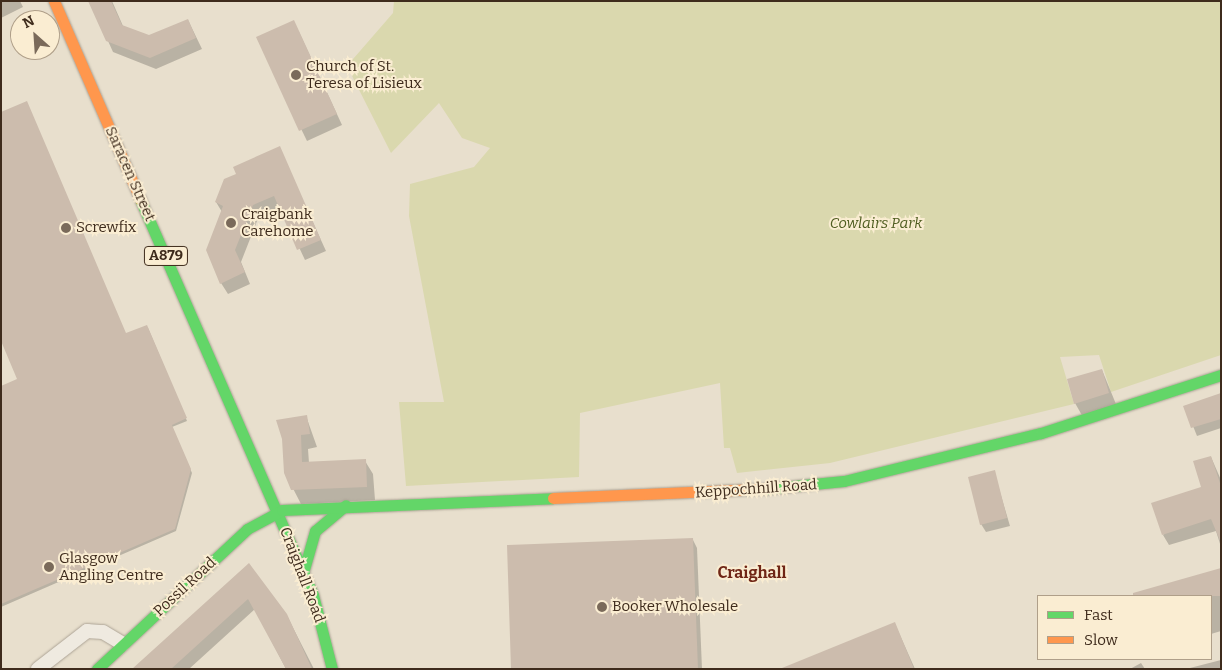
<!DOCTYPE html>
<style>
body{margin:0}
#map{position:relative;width:1222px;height:670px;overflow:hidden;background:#e8dfcd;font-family:Bitter,serif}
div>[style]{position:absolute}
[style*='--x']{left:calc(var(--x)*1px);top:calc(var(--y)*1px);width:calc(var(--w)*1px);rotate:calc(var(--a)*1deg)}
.green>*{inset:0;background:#dad8ae}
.shadow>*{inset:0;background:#0003}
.building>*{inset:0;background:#ccbcad}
.roads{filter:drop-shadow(0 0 1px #ada496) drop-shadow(0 0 1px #ada496)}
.street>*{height:14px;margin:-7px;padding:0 7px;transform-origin:7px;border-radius:7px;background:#efeae0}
.fast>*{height:11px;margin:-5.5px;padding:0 5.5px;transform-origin:5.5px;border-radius:5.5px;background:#63d668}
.slow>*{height:11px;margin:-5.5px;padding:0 5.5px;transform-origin:5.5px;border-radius:5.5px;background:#ff974d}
.dots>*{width:14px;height:14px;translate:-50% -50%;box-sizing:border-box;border:2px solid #faedd2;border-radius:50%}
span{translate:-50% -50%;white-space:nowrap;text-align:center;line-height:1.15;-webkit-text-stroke:4px #faedd2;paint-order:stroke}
.shield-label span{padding:1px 4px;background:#faedd2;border:1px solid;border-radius:4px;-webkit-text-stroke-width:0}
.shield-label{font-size:14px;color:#3e2b1c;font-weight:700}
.poi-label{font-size:15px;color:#3e2b1c}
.left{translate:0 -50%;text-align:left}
.street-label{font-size:15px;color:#3e2b1c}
.park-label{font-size:15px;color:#4f5d20;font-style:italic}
.neighbourhood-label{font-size:16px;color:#702616;font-weight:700}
.frame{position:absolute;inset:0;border:2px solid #3e2b1c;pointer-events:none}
.legend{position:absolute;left:1037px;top:595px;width:175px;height:65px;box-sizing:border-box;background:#faedd2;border:1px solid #af9f89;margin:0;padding:6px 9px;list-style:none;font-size:15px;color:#3e2b1c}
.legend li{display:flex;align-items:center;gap:10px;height:25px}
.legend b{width:25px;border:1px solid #af9f89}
.north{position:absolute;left:10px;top:10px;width:50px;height:50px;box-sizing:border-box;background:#faedd2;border:1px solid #af9f89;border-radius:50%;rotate:334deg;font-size:14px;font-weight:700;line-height:20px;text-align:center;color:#3e2b1c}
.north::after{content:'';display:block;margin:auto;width:18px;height:22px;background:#7a6a5a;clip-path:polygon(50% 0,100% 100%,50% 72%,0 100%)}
</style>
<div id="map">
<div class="green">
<i style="clip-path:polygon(394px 1px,1221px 1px,1221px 355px,1111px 392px,1099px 355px,1060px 357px,1074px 404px,830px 463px,737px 473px,730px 448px,724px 448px,720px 383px,580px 413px,579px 477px,406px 486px,399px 402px,444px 402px,409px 216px,410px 184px,474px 167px,490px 148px,462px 138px,439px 103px,391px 153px,347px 66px,393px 13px)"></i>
</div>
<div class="shadow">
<i style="clip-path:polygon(1px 1px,20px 1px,23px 7px,1px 18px)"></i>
<i style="clip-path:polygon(90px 1px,112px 1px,123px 26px,149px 37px,188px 20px,202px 49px,156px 69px,113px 52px)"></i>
<i style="clip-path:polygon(299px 32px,342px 125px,307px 141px,257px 38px)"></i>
<i style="clip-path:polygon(279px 148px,326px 251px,305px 260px,280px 207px,259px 216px,241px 262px,250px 284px,228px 294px,221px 283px,222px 212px,216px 202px,237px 175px)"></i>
<i style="clip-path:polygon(148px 328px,187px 421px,172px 427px,192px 473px,176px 531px,1px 607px,1px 387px)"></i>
<i style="clip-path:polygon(1102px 370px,1118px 409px,1084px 419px,1075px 403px)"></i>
<i style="clip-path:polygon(1221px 395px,1221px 428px,1197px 436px,1185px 406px)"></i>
<i style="clip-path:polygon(306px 416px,317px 447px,308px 449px,309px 463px,365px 461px,373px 474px,375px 500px,301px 504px,285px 473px)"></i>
<i style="clip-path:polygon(1211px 457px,1221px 480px,1221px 547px,1216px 531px,1169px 545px,1163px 535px,1203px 487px)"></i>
<i style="clip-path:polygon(994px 472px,1010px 526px,986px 532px,981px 524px)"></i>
<i style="clip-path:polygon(693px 540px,697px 548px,702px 669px,512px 669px)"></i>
<i style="clip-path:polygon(249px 565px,286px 614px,314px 669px,286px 669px,255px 609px,189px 669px,134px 669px)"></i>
<i style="clip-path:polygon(1151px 589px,1221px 591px,1221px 631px,1211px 634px,1211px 596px,1153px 596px)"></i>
<i style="clip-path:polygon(895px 624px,915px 669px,785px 669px)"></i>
<i style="clip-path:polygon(1221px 660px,1221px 669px,1186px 669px)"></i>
<i style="clip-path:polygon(1141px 663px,1145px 669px,1130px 669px)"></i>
</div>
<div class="building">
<i style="clip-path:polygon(88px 1px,111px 1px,122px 25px,149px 35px,188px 19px,196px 38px,150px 58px,106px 41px)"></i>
<i style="clip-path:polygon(294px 20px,337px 114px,299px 131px,256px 37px)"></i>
<i style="clip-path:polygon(27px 101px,126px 333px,147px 325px,187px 418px,172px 425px,191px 469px,175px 529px,1px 604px,1px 386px,17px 379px,1px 341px,1px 112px)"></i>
<i style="clip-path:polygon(280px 146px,321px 240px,297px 250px,274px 196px,253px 205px,235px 250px,245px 272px,220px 284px,206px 250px,223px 206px,215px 202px,224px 179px,236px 174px,233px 167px)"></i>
<i style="clip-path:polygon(1102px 369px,1109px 393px,1074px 404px,1067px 379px)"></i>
<i style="clip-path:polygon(1221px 393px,1221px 419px,1191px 428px,1183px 406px)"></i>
<i style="clip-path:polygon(307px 415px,310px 434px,301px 435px,302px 462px,366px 459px,367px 487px,291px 490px,284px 473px,282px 439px,276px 420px)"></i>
<i style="clip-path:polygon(1211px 456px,1221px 486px,1221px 543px,1211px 519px,1162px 535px,1151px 503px,1201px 487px,1193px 461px)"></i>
<i style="clip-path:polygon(995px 470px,1007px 518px,980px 525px,968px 477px)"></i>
<i style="clip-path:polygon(693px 538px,698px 669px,511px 669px,507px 545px)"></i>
<i style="clip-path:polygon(249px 563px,287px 614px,312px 669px,286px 669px,248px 599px,171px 669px,132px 669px)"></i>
<i style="clip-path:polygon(1221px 568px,1221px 596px,1133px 596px,1133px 593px)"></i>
<i style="clip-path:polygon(895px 622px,914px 669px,782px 669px,782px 668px)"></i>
</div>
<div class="roads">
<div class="street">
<i style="--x:38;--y:669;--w:62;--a:-37.8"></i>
<i style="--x:87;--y:631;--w:16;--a:4"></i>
<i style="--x:103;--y:632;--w:23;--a:31"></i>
</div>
<div class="fast">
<i style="--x:140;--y:199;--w:432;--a:66.4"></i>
<i style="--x:313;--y:595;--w:76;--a:75.6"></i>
<i style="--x:763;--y:489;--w:81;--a:-5.6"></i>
<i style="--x:844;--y:481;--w:203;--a:-13.7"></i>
<i style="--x:1041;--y:433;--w:189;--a:-17.9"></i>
<i style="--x:303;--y:573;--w:44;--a:-74.1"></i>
<i style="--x:315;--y:531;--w:40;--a:-40"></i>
<i style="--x:97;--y:669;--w:205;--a:-43"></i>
<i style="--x:247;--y:529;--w:40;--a:-28"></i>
<i style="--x:282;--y:510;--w:271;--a:-2.5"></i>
</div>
<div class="slow">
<i style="--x:54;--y:1;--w:216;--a:66.5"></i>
<i style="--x:553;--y:498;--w:210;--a:-2.5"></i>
</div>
</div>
<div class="dots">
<i style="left:296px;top:75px;background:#7a6a5a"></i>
<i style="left:231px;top:223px;background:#7a6a5a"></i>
<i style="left:66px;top:228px;background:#7a6a5a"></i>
<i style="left:49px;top:567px;background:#7a6a5a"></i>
<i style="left:602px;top:607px;background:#7a6a5a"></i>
</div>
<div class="shield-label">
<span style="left:166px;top:256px">A879</span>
</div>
<div class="poi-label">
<span class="left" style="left:306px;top:75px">Church of St.<br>Teresa of Lisieux</span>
<span class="left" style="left:241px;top:223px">Craigbank<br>Carehome</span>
<span class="left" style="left:76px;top:228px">Screwfix</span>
<span class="left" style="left:59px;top:567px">Glasgow<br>Angling Centre</span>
<span class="left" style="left:612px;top:607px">Booker Wholesale</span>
</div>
<div class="street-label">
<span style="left:130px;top:174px;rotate:66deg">Saracen Street</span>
<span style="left:756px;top:489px;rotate:-4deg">Keppochhill Road</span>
<span style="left:302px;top:575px;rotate:69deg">Craighall Road</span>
<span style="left:185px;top:587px;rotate:-43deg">Possil Road</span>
</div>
<div class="park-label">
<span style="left:876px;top:224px">Cowlairs Park</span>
</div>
<div class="neighbourhood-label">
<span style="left:752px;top:573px">Craighall</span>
</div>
<div class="frame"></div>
<ul class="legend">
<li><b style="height:6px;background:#63d668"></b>Fast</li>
<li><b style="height:6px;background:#ff974d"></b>Slow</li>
</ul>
<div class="north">N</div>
</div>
